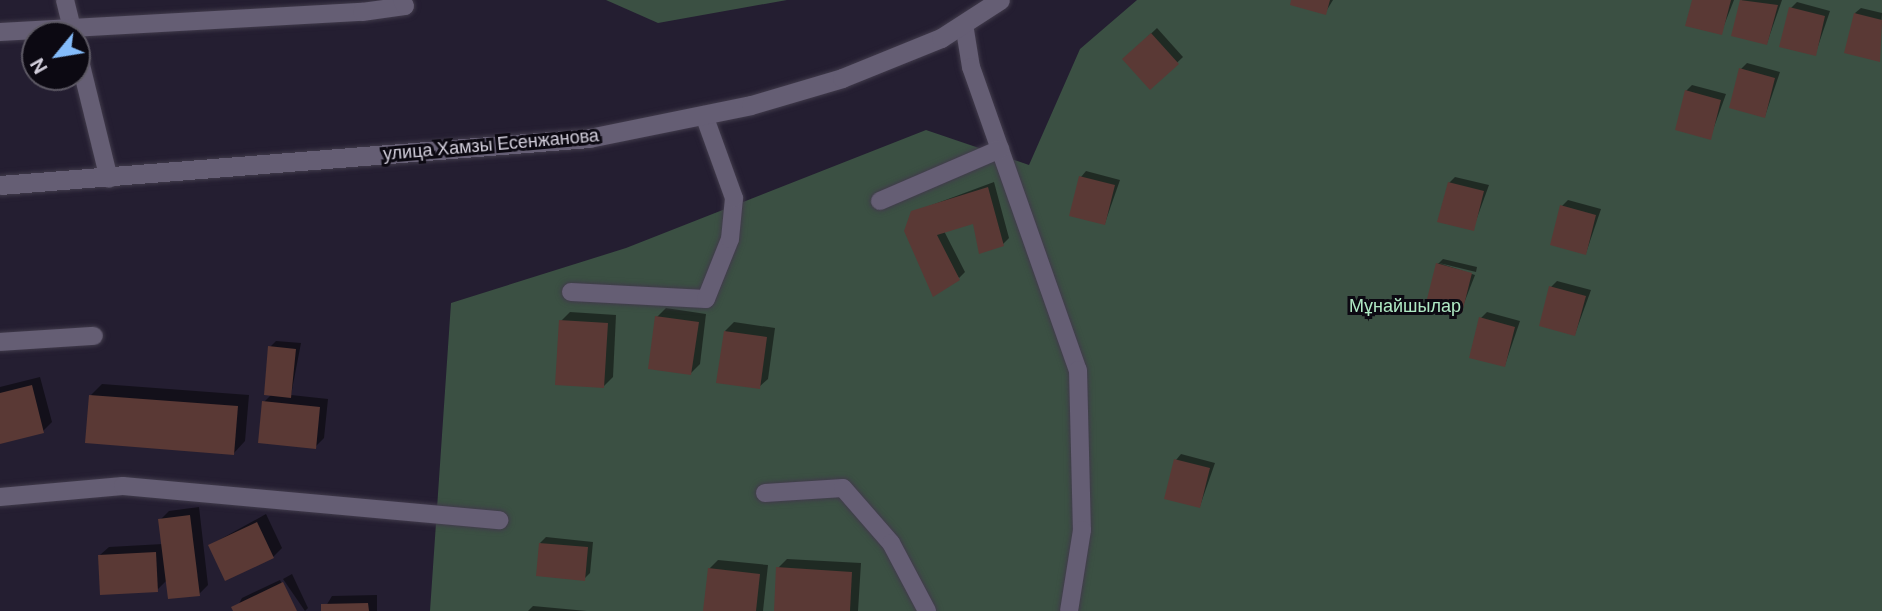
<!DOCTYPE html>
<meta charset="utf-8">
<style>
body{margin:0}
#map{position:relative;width:1882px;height:611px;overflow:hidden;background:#241e31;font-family:"DM Sans",sans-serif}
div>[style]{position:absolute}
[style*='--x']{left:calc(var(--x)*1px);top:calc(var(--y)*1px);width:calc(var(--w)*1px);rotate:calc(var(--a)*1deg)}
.green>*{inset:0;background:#3b5043}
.shadow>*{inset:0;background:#0007}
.building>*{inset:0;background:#5a3935}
.roads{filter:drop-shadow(0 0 2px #413b4b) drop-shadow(0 0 2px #413b4b)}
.minor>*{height:18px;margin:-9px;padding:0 9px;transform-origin:9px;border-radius:9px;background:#655e74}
.tertiary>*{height:19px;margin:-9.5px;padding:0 9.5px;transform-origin:9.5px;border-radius:9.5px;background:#655e74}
span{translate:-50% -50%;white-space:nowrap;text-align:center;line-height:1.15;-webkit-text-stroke:6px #0c0912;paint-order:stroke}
.street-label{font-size:18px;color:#d3cfdc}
.park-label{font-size:18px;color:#afe9c4}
.north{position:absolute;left:21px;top:21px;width:70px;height:70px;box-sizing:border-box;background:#0c0912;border:2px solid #5c5863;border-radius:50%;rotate:240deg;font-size:19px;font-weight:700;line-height:28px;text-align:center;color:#d3cfdc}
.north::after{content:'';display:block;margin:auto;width:24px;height:32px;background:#84bcfb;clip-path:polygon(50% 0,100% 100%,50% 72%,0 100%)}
</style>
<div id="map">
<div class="green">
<i style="clip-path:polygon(606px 0,787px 0,658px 23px)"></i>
<i style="clip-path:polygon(1137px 0,1882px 0,1882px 611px,430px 611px,451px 303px,626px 248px,926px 130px,1029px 165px,1080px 49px)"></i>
</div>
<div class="shadow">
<i style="clip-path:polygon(1293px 0,1333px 0,1325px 13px)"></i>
<i style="clip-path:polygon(1694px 0,1734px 0,1721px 33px)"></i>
<i style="clip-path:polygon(1742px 0,1782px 0,1767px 43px,1733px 35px)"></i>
<i style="clip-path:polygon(1797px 2px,1830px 11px,1815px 55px,1791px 8px)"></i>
<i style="clip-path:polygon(1861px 8px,1882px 13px,1879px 60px,1855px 13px)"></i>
<i style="clip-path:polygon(1157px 28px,1183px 57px,1150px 88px,1124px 59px)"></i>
<i style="clip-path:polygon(1747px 63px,1780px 72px,1765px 116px,1741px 69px)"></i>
<i style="clip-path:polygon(1692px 85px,1726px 94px,1710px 138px,1686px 91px)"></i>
<i style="clip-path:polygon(1086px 171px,1120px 180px,1105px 223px,1081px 177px)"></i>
<i style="clip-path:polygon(1455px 177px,1489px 185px,1473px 229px,1449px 183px)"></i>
<i style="clip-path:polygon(994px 182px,1009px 238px,1003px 244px,975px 222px,944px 231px,965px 272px,959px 278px,913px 212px)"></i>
<i style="clip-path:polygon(1568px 200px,1601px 209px,1586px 253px,1562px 206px)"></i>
<i style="clip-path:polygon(1443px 259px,1477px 267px,1476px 272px,1439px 263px)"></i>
<i style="clip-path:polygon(1439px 263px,1475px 275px,1461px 311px,1437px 264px)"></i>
<i style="clip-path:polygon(1557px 281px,1591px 290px,1575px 334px,1551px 287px)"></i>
<i style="clip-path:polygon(666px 308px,706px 314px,700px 364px,691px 373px,657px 317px)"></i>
<i style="clip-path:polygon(570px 312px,616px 315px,613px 377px,604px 386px,561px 321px)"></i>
<i style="clip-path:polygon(1487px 312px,1520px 321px,1505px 365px,1481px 318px)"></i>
<i style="clip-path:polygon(734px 322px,775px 328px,768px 379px,759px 387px,725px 331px)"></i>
<i style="clip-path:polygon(276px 341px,301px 343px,291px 395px,328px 399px,324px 438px,315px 447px,264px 402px,272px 394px,270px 347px)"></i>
<i style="clip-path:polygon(40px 377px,52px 422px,43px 431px,0 442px,0 387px)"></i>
<i style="clip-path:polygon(102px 384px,249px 395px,245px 441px,234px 453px,91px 395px)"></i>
<i style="clip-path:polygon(1181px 454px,1215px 463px,1200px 506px,1176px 460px)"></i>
<i style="clip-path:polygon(199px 507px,208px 585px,199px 594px,167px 580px,157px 590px,100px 555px,109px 547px,163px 544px,160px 520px,169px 511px)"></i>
<i style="clip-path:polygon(266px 514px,282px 548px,273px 557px,210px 545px)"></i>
<i style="clip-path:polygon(546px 537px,593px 542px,590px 573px,584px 579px,540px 543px)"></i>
<i style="clip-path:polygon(787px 559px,861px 563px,858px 611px,776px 611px,778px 568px)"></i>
<i style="clip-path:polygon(718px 560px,768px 565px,763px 611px,705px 611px,709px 569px)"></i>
<i style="clip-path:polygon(292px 574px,308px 608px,305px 611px,283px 579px)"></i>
<i style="clip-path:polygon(280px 580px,295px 611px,235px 611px,242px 598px)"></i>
<i style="clip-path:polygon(377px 595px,377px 611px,323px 611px,332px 596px)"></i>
<i style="clip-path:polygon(533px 606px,587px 611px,528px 611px)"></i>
</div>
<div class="building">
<i style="clip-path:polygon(1291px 0,1330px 0,1326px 15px,1290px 5px)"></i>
<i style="clip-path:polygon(1692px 0,1731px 0,1722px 35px,1685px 26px)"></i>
<i style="clip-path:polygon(1740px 0,1778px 5px,1767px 45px,1731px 36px)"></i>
<i style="clip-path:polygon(1789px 7px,1825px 16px,1816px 56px,1779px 47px)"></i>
<i style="clip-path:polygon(1854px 13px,1882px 20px,1880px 62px,1844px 53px)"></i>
<i style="clip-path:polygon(1151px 33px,1179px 64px,1150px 90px,1122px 59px)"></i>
<i style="clip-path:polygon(1739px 68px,1775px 78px,1765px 118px,1729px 108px)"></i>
<i style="clip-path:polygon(1685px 90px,1721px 100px,1711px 140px,1675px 130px)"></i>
<i style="clip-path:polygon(1079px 176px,1115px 185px,1105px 225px,1069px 216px)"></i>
<i style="clip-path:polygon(1448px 182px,1484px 191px,1474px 231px,1437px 222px)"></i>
<i style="clip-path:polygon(988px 187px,1004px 246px,979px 254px,973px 224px,937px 235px,960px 280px,933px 297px,904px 231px,911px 211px)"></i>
<i style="clip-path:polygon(1560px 205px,1596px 215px,1586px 255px,1550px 245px)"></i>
<i style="clip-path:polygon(1436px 263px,1472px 273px,1462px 313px,1426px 303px)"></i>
<i style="clip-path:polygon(1549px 286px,1586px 296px,1575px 336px,1539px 326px)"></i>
<i style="clip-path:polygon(655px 316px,699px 322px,691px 375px,648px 369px)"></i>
<i style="clip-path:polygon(1479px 317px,1515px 327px,1505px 367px,1469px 358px)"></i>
<i style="clip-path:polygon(559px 320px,608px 323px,604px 388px,555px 385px)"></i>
<i style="clip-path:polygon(724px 331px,767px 337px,760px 389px,716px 383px)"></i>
<i style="clip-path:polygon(268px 346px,296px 349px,291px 398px,264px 395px)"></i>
<i style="clip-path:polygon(32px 385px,44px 433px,0 444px,0 393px)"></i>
<i style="clip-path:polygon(89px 395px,238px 406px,234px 455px,85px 443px)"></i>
<i style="clip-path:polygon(262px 401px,320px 407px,316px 449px,258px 443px)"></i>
<i style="clip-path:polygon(1174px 459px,1210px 468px,1200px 508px,1164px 499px)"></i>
<i style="clip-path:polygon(190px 515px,200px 596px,168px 599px,158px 519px)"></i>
<i style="clip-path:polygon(257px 522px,274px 558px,225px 581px,208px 545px)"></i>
<i style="clip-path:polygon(539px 543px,588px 547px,585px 581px,536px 576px)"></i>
<i style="clip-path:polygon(156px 552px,158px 592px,100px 595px,98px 555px)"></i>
<i style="clip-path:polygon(776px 567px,852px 572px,850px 611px,774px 611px)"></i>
<i style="clip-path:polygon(708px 568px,760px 574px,756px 611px,703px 611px)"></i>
<i style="clip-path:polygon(283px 582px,297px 611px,233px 611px,231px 607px)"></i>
<i style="clip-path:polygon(368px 603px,369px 611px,321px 611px,321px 604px)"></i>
</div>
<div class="roads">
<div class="minor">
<i style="--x:65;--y:0;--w:184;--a:76.2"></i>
<i style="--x:964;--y:24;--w:44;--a:80.8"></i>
<i style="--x:971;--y:67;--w:321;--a:70.6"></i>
<i style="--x:1078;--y:370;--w:160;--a:88.6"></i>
<i style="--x:1082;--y:530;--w:82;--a:99.1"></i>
<i style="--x:0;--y:32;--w:363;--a:-3.2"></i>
<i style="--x:362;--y:12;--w:43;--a:-7.9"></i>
<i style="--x:405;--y:6;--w:7;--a:-117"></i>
<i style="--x:880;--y:201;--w:131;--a:-23.4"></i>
<i style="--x:571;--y:292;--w:135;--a:3"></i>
<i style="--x:706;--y:299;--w:65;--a:-68.2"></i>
<i style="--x:730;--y:239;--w:41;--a:-84.4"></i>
<i style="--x:734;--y:198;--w:88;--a:-109.9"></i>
<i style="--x:0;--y:342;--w:94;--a:-3.7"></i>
<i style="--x:765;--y:493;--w:78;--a:-3.7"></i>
<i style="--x:843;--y:488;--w:73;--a:48.9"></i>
<i style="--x:891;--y:543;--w:77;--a:62.1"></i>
<i style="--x:0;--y:497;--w:123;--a:-5.1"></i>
<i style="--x:123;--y:486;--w:378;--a:5.2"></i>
</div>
<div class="tertiary">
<i style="--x:0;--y:185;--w:591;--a:-4.56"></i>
<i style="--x:589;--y:138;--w:165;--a:-11.5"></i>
<i style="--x:751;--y:105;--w:95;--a:-16.5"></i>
<i style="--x:842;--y:78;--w:107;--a:-22"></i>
<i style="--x:941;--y:38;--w:70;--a:-32.8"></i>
</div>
</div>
<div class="street-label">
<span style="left:491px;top:145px;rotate:-5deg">улица Хамзы Есенжанова</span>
</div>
<div class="park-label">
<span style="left:1405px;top:306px">Мұнайшылар</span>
</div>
<div class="north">N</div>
</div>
